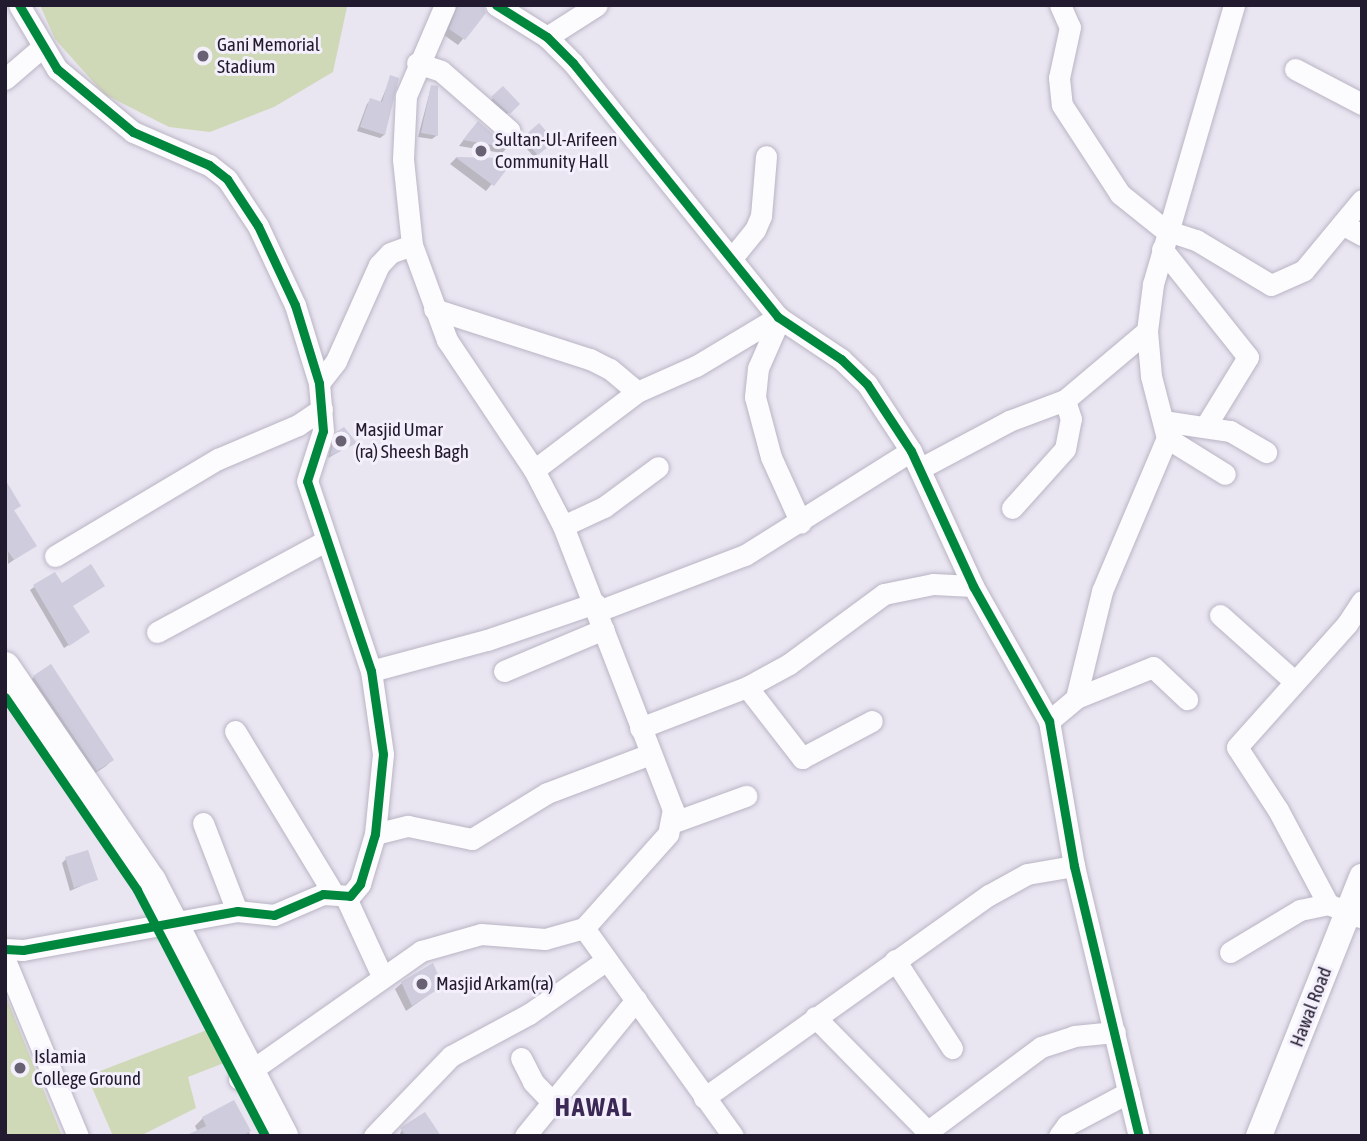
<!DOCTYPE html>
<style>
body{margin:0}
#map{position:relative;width:1367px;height:1141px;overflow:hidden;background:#e9e5f1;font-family:"Asap Condensed",sans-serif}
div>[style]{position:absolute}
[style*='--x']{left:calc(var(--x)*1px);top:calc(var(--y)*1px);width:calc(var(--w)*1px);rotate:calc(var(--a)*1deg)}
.green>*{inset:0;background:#d0d9b7}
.shadow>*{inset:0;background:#0003}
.building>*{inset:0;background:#ceccdd}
.roads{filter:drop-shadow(0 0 2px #bab4c4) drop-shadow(0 0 2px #bab4c4)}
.minor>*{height:21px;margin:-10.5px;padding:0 10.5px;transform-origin:10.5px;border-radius:10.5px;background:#fcfbfd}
.major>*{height:26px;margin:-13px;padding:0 13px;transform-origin:13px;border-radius:13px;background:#fcfbfd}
.highway>*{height:30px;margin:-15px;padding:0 15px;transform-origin:15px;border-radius:15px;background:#fcfbfd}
.cycleway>*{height:9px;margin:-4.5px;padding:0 4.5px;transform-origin:4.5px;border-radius:4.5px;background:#00873e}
.dots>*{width:19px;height:19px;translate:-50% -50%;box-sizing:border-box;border:4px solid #f3effb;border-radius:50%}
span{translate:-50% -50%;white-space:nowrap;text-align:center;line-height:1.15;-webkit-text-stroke:6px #f3effb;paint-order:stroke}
.poi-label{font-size:19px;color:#221a2f}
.left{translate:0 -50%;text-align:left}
.street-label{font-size:19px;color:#221a2f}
.district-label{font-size:26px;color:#3b2855;font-weight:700;letter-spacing:2px}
.frame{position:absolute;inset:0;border:7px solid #221a2f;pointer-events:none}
</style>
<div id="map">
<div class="green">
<i style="clip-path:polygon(40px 5px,346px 5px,347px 7px,333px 72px,274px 107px,210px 132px,169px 127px,104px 94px,55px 39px)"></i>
<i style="clip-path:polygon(5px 999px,7px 999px,62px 1136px,5px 1136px)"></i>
<i style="clip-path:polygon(207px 1030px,224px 1063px,188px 1077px,196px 1108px,140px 1136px,113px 1136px,87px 1076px)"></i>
</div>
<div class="shadow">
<i style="clip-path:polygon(456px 5px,476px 5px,484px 13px,458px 45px,444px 35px)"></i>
<i style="clip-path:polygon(391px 77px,397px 79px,384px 135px,380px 138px,357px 131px,367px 104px,371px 100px,380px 103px)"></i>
<i style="clip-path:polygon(431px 87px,436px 136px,432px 139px,418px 137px)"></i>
<i style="clip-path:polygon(502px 89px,517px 104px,505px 116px,489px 102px)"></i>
<i style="clip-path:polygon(539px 126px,552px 141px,534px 157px,521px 142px)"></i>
<i style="clip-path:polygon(472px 129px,501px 143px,510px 145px,502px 153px,459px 146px)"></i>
<i style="clip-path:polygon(456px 158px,498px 159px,495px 163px,504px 169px,486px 191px,450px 164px)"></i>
<i style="clip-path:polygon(337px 433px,355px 443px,328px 458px,333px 438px)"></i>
<i style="clip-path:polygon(5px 483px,19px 506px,13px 511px,35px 545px,8px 564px)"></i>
<i style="clip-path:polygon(34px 587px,71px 607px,84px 635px,64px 648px,30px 590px)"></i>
<i style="clip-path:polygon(34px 677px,112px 760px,106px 766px,91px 776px,28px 683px)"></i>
<i style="clip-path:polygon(66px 859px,96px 879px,70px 891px,62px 863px)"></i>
<i style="clip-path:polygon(402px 983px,441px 986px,406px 1011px,395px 989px)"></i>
<i style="clip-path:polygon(233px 1102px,251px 1136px,189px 1136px,198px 1132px,195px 1126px,203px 1118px)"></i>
<i style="clip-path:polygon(403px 1127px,439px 1136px,399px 1136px)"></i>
</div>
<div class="building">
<i style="clip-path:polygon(458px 5px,483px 5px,486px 13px,465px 40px,449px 29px)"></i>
<i style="clip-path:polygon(390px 75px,399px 78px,385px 135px,360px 127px,370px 98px,382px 102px)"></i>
<i style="clip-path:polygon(431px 85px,438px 86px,438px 136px,421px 133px)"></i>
<i style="clip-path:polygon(503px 86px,520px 104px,510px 114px,491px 97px)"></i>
<i style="clip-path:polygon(478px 121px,501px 141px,513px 144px,509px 148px,463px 140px)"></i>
<i style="clip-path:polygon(539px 123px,555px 141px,538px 155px,522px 138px)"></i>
<i style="clip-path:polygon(455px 157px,502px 158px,498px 163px,507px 169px,494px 186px)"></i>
<i style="clip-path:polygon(344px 427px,357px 443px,330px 456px,336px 432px)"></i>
<i style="clip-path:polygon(5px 479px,21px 506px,14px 510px,37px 546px,14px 560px,5px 547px)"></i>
<i style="clip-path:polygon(91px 564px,105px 586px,73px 606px,90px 632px,69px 646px,33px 585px,55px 572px,62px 583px)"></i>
<i style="clip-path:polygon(51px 664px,114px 760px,97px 771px,33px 676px)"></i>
<i style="clip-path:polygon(88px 850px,98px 880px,74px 888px,65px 857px)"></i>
<i style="clip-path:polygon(433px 963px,443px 986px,412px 1006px,401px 982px)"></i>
<i style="clip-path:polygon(234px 1100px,251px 1131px,242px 1136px,185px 1136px,206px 1126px,202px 1117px)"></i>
<i style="clip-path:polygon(425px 1112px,441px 1136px,406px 1136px,400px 1128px)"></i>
</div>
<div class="roads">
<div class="minor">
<i style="--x:496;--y:5;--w:60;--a:32.1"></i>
<i style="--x:547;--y:37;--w:37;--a:45"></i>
<i style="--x:573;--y:63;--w:326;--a:51.1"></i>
<i style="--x:778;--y:317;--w:76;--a:33.7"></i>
<i style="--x:841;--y:359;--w:36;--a:44"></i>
<i style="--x:867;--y:384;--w:80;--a:56.7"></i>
<i style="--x:911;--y:451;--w:149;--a:65.3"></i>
<i style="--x:973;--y:586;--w:155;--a:60.6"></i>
<i style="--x:1049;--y:721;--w:147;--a:80.2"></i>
<i style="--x:1074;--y:866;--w:278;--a:76.5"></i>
<i style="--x:1060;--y:5;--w:24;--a:66"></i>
<i style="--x:1070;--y:27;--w:52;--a:102.2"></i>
<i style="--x:1059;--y:78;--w:27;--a:84"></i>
<i style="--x:1062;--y:105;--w:106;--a:56.9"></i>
<i style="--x:1120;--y:194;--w:58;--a:38.7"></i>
<i style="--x:1165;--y:230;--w:33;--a:18"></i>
<i style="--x:1196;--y:240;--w:87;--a:31"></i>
<i style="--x:1271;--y:285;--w:36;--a:-24"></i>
<i style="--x:1304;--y:270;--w:91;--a:-50.4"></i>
<i style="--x:547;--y:37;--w:59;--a:-32.6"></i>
<i style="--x:417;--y:63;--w:25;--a:18"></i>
<i style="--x:441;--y:71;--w:91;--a:41"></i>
<i style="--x:1295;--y:69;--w:76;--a:27.6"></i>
<i style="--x:5;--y:79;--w:48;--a:-40.7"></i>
<i style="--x:1342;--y:224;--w:23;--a:29"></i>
<i style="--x:412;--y:245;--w:101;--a:69.8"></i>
<i style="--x:447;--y:340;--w:156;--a:56.2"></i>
<i style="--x:534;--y:470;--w:63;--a:62.6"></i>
<i style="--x:563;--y:526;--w:304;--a:68.8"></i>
<i style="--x:673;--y:809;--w:25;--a:101"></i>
<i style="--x:668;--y:834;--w:126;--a:131.8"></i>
<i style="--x:584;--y:928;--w:256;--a:54.4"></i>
<i style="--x:1162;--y:249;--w:138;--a:51.5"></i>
<i style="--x:1248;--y:357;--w:79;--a:121.5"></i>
<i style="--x:732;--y:258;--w:36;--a:-51"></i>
<i style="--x:755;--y:230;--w:15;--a:-67"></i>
<i style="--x:761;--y:216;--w:60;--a:-85.2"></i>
<i style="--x:434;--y:309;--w:164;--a:17.8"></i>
<i style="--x:590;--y:359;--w:22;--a:27"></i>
<i style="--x:610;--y:369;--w:35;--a:40"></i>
<i style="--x:780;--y:318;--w:55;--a:113.7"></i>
<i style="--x:758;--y:368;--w:29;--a:96"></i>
<i style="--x:755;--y:397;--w:62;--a:75.1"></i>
<i style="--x:771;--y:457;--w:72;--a:65.6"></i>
<i style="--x:319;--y:383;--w:28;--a:-52"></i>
<i style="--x:336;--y:361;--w:105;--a:-65.9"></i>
<i style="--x:379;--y:265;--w:16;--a:-47"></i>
<i style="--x:390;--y:253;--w:23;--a:-20"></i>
<i style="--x:412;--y:245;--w:86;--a:-96"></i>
<i style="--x:403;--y:159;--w:63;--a:-87.3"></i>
<i style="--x:406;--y:96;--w:99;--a:-66.8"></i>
<i style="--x:1163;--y:421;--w:68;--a:8.5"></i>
<i style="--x:1230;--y:431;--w:42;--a:30.3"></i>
<i style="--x:1167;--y:438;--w:68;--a:31.8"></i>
<i style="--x:921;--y:468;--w:100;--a:-28.1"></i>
<i style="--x:1009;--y:421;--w:60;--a:-20.6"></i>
<i style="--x:1065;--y:400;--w:107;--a:-40.1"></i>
<i style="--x:534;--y:470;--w:129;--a:-37.1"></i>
<i style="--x:637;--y:392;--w:64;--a:-23.8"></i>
<i style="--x:696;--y:366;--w:96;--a:-30.9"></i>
<i style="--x:1012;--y:508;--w:79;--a:-48.1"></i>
<i style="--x:1065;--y:449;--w:31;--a:-79"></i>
<i style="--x:1071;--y:419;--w:20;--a:-108"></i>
<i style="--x:563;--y:526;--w:45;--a:-24.9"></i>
<i style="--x:604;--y:507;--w:67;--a:-36.5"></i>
<i style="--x:55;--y:556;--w:190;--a:-30.8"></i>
<i style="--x:218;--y:459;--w:87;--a:-23"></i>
<i style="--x:298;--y:425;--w:29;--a:-34"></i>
<i style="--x:598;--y:611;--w:157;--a:-20.9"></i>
<i style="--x:745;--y:555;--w:196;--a:-32.1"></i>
<i style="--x:1220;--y:615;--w:99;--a:41.7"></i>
<i style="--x:157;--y:632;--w:193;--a:-28.4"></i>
<i style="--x:371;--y:671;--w:120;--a:-15"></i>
<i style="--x:487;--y:640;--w:114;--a:-18.9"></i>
<i style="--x:504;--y:671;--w:108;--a:-22.8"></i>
<i style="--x:747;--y:687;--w:90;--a:52.2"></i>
<i style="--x:802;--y:758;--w:79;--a:-27.9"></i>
<i style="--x:1076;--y:698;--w:83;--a:-21.9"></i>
<i style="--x:1153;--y:667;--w:47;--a:43.3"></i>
<i style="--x:1049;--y:721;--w:35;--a:-40"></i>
<i style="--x:1076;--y:698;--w:110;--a:-76.3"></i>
<i style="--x:1102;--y:591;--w:166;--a:-67"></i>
<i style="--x:1167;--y:438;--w:64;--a:-104.5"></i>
<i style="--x:1151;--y:376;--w:45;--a:-95.1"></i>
<i style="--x:1147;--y:331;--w:47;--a:-82.7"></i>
<i style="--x:1153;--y:284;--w:291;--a:-73.8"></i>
<i style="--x:640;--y:728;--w:115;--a:-21"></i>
<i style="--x:747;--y:687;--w:48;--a:-28.7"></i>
<i style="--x:789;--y:664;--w:118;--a:-36.4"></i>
<i style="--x:884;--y:594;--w:50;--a:-11.5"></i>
<i style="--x:933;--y:584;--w:40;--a:2.9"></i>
<i style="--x:235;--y:731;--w:189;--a:58.8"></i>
<i style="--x:674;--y:822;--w:77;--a:-19.9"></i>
<i style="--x:203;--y:823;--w:94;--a:68.9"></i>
<i style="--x:375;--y:834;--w:34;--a:-14"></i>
<i style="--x:408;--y:826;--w:65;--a:11.5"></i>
<i style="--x:472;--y:839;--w:88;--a:-31.5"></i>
<i style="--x:547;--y:793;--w:110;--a:-20.7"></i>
<i style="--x:346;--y:898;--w:86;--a:65.2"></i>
<i style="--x:1360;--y:917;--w:35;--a:-158"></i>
<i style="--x:1328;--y:904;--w:106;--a:-118"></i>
<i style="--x:1278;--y:810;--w:75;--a:-123.1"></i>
<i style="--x:1237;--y:747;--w:165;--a:-48.2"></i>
<i style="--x:1347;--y:624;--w:27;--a:-57"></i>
<i style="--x:5;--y:949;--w:18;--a:3"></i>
<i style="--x:23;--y:950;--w:218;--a:-10.3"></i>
<i style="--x:237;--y:911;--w:37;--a:6"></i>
<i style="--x:274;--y:915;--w:53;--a:-23.2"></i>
<i style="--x:323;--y:894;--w:27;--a:4"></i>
<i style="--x:350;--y:896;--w:16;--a:-50"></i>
<i style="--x:360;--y:884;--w:52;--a:-73.3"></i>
<i style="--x:375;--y:834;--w:80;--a:-84.3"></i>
<i style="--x:383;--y:754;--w:84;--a:-98.2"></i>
<i style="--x:371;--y:671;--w:200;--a:-108.6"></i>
<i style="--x:307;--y:481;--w:52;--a:-72.3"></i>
<i style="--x:323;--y:431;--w:48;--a:-94.8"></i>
<i style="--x:319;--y:383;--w:82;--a:-107.1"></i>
<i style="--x:295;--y:305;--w:87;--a:-115.1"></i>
<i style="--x:258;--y:226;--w:56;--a:-123.4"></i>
<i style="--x:227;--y:179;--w:23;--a:-142"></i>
<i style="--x:209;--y:165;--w:83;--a:-156.5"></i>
<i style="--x:133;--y:132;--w:99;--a:-140.3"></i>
<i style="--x:57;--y:69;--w:74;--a:-120.7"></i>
<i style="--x:1230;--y:952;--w:82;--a:-31"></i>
<i style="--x:1300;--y:910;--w:29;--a:-12"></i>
<i style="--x:5;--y:960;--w:191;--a:67.5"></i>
<i style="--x:895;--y:960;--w:105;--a:57.1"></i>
<i style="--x:815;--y:1017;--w:154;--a:45.5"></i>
<i style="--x:923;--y:1127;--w:8;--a:14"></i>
<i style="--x:931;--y:1129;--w:137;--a:-36.7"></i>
<i style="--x:1041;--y:1047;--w:35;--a:-18"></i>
<i style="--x:1074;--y:1036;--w:41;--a:-5.6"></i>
<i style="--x:521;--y:1058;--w:27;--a:63"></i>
<i style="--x:533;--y:1082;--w:29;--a:46"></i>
<i style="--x:239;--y:1079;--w:223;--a:-35.1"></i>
<i style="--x:421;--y:951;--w:62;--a:-15.8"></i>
<i style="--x:481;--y:934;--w:64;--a:4.5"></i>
<i style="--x:545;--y:939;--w:41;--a:-15.8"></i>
<i style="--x:704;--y:1098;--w:350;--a:-35.5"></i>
<i style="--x:989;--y:895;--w:43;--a:-28.9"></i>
<i style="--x:1027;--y:874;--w:48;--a:-9.7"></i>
<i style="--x:374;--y:1136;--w:111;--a:-46.1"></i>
<i style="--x:451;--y:1056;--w:89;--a:-28.3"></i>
<i style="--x:529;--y:1014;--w:93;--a:-34.9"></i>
<i style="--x:525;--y:1136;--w:176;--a:-50.8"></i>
<i style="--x:1059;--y:1136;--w:14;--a:-54"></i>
<i style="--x:1067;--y:1125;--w:70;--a:-28"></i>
</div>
<div class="major">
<i style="--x:1259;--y:1136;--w:279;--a:-68.3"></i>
</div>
<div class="highway">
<i style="--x:5;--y:667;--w:259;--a:55.7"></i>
<i style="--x:151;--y:881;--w:287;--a:62.6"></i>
</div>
</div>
<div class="cycleway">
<i style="--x:496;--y:5;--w:60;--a:32.1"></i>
<i style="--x:547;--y:37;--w:37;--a:45"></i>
<i style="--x:573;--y:63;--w:326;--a:51.1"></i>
<i style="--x:778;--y:317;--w:76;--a:33.7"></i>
<i style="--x:841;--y:359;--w:36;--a:44"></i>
<i style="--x:867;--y:384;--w:80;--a:56.7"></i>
<i style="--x:911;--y:451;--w:149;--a:65.3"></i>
<i style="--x:973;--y:586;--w:155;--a:60.6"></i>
<i style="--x:1049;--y:721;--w:147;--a:80.2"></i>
<i style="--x:1074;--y:866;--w:278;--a:76.5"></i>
<i style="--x:5;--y:697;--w:234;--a:55.6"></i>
<i style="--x:137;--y:890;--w:277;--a:62.5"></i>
<i style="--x:5;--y:949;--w:18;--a:3"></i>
<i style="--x:23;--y:950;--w:218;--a:-10.3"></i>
<i style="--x:237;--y:911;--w:37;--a:6"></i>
<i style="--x:274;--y:915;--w:53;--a:-23.2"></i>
<i style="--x:323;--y:894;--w:27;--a:4"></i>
<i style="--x:350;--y:896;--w:16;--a:-50"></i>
<i style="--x:360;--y:884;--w:52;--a:-73.3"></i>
<i style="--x:375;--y:834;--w:80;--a:-84.3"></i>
<i style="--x:383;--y:754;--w:84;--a:-98.2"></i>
<i style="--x:371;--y:671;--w:200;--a:-108.6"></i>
<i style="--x:307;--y:481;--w:52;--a:-72.3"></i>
<i style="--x:323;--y:431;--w:48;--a:-94.8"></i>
<i style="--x:319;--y:383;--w:82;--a:-107.1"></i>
<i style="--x:295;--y:305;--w:87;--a:-115.1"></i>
<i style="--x:258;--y:226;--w:56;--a:-123.4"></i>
<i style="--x:227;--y:179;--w:23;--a:-142"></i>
<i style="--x:209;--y:165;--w:83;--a:-156.5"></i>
<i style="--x:133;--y:132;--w:99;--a:-140.3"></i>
<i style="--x:57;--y:69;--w:74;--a:-120.7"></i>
</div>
<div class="dots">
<i style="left:203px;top:56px;background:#686173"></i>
<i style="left:481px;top:151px;background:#686173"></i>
<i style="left:341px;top:441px;background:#686173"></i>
<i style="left:422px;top:984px;background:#686173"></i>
<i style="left:20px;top:1068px;background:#686173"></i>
</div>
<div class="poi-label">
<span class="left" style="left:217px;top:56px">Gani Memorial<br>Stadium</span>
<span class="left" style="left:495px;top:151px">Sultan-Ul-Arifeen<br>Community Hall</span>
<span class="left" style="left:355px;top:441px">Masjid Umar<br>(ra) Sheesh Bagh</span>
<span class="left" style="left:436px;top:984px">Masjid Arkam(ra)</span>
<span class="left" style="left:34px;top:1068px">Islamia<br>College Ground</span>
</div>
<div class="street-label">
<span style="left:1311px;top:1007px;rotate:-69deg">Hawal Road</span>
</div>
<div class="district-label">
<span style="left:594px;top:1108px">HAWAL</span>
</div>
<div class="frame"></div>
</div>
